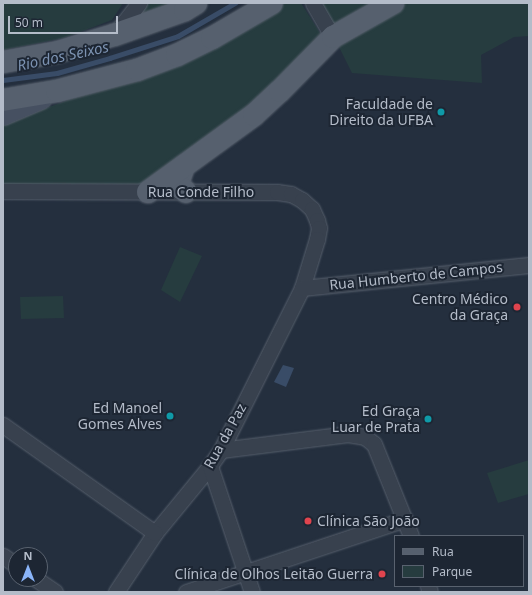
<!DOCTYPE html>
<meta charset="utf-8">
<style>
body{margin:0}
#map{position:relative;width:532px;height:595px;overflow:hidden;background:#242f3e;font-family:"Noto Sans",sans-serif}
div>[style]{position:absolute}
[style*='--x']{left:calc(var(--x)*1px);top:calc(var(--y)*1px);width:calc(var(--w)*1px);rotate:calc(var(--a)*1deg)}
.green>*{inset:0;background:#263c3f}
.water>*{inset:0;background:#394c67}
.stream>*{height:4.5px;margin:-2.25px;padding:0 2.25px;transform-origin:2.25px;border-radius:2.25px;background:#394c67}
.roads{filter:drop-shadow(0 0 1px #565f6c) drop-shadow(0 0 1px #565f6c)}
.minor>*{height:15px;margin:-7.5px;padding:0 7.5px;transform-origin:7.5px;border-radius:7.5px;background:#38414e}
.secondary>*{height:21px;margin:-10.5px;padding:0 10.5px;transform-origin:10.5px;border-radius:10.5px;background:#465061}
.primary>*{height:22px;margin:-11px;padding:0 11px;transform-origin:11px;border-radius:11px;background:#56606e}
.dots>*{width:11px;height:11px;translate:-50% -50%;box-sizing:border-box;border:2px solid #1d2633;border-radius:50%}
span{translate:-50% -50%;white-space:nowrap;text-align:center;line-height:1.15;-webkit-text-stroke:4px #1d2633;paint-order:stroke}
.poi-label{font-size:14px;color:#b4bcc9}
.right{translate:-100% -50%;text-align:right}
.left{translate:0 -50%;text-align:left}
.street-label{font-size:14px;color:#b4bcc9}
.water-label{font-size:15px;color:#7c92b1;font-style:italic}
.frame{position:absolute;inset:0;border:4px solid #b4bcc9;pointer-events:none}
.legend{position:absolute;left:394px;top:535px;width:130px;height:52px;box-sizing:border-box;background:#1d2633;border:1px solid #59626f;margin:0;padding:5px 7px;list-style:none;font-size:12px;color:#b4bcc9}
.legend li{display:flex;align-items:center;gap:8px;height:20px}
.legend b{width:20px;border:1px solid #59626f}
.north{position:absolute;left:8px;top:547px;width:40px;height:40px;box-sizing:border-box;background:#1d2633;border:1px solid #59626f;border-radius:50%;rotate:0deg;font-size:11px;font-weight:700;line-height:16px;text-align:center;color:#b4bcc9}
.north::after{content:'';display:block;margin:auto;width:14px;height:18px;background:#8ab4f8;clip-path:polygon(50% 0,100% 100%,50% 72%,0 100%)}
.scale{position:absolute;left:8px;top:16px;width:110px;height:18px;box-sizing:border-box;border:2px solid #b4bcc9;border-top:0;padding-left:5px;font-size:12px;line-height:14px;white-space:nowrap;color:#b4bcc9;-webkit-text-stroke:3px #1d2633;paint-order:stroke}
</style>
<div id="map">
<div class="green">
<i style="clip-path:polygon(3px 3px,123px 3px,112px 20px,64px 38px,3px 50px)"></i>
<i style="clip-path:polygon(146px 3px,170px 3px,169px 6px,137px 17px)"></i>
<i style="clip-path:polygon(282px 3px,301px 3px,322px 36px,277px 84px,146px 185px,3px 186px,3px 124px,79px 96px)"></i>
<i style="clip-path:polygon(317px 3px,529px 3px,529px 36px,514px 37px,481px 55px,482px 83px,352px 73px)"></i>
<i style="clip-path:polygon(180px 247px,202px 256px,180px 302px,161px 290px)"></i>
<i style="clip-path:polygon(63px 296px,64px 318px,21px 319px,20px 297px)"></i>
<i style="clip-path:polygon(529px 460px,529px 494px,498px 503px,487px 473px)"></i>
</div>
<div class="water">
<i style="clip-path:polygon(283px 365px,294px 368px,286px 387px,274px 382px)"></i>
</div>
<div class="stream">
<i style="--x:3;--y:80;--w:54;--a:-7.4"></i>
<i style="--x:57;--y:73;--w:55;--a:-15.8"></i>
<i style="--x:110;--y:58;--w:71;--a:-17.9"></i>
<i style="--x:178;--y:36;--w:66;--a:-30.1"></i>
</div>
<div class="roads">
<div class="minor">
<i style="--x:313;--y:3;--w:39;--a:60"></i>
<i style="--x:114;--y:35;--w:41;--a:-52"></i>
<i style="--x:3;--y:191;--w:274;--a:0.2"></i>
<i style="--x:277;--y:192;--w:14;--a:8"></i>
<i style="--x:291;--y:194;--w:13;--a:29"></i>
<i style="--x:302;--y:200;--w:13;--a:42"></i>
<i style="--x:312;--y:209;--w:12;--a:66"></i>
<i style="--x:317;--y:220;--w:8;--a:76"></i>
<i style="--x:319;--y:228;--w:11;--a:100"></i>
<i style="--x:317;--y:239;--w:51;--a:107"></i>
<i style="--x:302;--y:288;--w:181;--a:116.6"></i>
<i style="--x:221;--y:450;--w:19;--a:125"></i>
<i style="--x:210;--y:466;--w:87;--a:129.4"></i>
<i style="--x:155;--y:533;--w:71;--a:123.5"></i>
<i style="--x:302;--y:288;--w:228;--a:-5.8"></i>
<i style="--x:3;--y:425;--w:186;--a:35.4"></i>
<i style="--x:221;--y:450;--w:128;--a:-7.2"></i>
<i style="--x:348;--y:434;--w:17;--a:10"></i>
<i style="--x:365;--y:437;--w:11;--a:38"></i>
<i style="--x:374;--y:444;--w:99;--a:68.1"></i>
<i style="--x:210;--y:466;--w:133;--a:71.6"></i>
<i style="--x:3;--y:556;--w:16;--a:35"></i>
<i style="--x:36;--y:579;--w:23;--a:34"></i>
<i style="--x:428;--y:586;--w:6;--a:72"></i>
<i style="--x:186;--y:592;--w:231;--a:-18.4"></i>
</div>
<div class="secondary">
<i style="--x:3;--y:114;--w:41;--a:-22.8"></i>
</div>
<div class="primary">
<i style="--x:3;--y:62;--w:56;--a:-10.3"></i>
<i style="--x:58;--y:52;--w:59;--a:-16.9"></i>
<i style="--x:114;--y:35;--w:75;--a:-19.4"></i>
<i style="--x:185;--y:10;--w:13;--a:-32"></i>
<i style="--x:3;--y:100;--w:55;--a:-9.5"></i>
<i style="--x:57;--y:91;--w:83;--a:-14.7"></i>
<i style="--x:137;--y:70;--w:43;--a:-20.6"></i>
<i style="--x:177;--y:55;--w:39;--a:-26"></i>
<i style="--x:212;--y:38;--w:69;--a:-30.3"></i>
<i style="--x:184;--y:166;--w:18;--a:109"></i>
<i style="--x:178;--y:183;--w:6;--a:59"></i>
<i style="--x:181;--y:188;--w:6;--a:39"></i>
<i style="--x:148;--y:192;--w:131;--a:-36"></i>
<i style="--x:254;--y:115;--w:35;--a:-43"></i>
<i style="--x:280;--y:91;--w:76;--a:-45.5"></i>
<i style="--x:333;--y:37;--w:69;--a:-29.5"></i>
</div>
</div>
<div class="dots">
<i style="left:441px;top:112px;background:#0f9aa8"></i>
<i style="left:517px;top:307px;background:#e0444e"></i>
<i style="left:170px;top:416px;background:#0f9aa8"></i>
<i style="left:428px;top:419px;background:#0f9aa8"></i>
<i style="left:308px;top:521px;background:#e0444e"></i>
<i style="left:382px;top:574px;background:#e0444e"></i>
</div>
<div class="poi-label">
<span class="right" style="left:433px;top:112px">Faculdade de<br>Direito da UFBA</span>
<span class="right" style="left:508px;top:307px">Centro Médico<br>da Graça</span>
<span class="right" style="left:162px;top:416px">Ed Manoel<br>Gomes Alves</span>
<span class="right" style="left:420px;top:419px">Ed Graça<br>Luar de Prata</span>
<span class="left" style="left:317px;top:521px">Clínica São João</span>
<span class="right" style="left:373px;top:574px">Clínica de Olhos Leitão Guerra</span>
</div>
<div class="street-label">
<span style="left:201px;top:192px">Rua Conde Filho</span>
<span style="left:416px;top:276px;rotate:-6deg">Rua Humberto de Campos</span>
<span style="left:225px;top:436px;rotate:-61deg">Rua da Paz</span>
</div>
<div class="water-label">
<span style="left:63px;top:56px;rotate:-12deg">Rio dos Seixos</span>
</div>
<div class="frame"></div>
<ul class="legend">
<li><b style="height:5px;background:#56606e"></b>Rua</li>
<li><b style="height:11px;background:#263c3f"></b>Parque</li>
</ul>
<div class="north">N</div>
<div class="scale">50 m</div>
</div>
